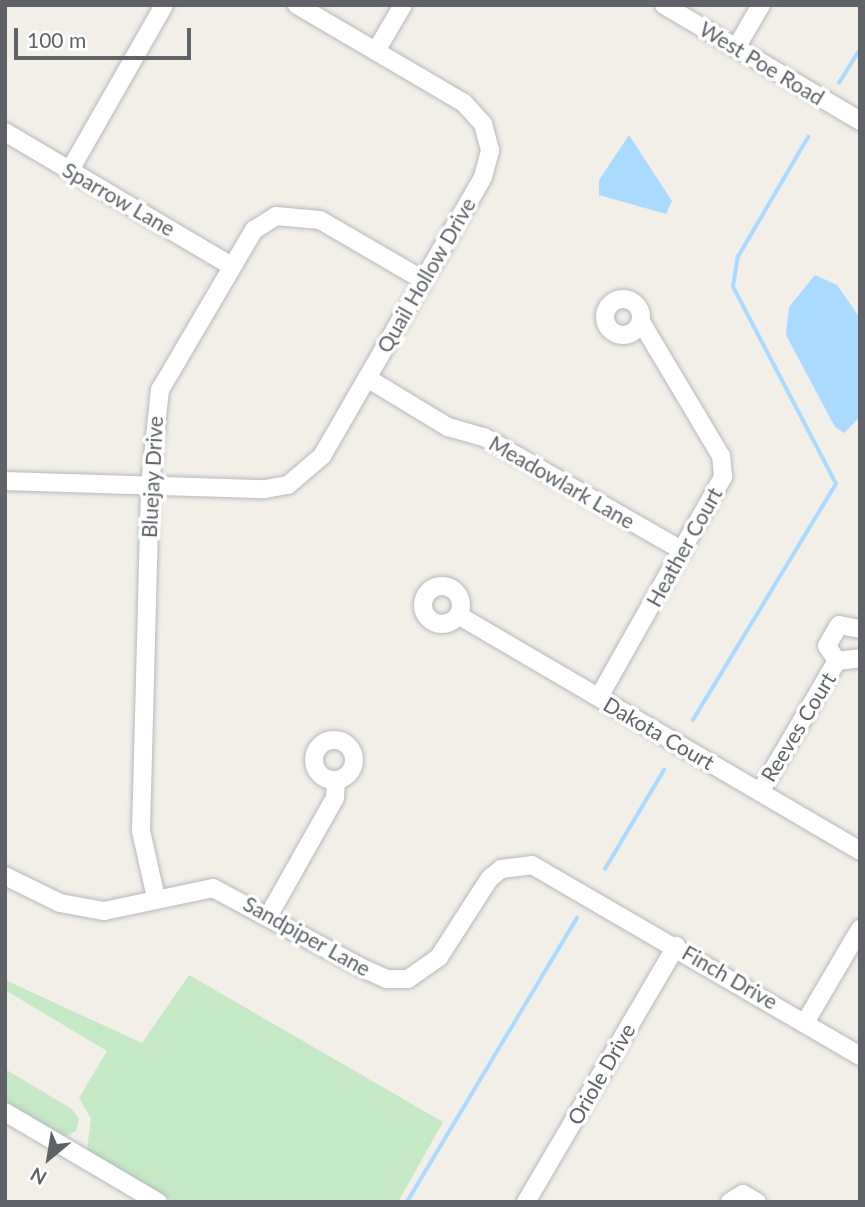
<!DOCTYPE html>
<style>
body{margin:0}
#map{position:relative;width:865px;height:1207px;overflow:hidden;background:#f1efe8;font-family:Lato,sans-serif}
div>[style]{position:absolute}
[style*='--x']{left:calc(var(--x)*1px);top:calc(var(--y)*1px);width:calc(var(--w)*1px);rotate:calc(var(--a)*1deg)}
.green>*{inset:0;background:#c5e8c5}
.water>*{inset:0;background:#aadaff}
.stream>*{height:3.5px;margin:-1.75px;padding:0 1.75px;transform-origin:1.75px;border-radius:1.75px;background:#aadaff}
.roads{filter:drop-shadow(0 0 2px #b5b8bc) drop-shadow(0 0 2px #b5b8bc)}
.minor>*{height:18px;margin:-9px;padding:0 9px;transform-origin:9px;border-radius:9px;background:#fff}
.minor>.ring{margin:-9px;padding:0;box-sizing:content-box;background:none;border:18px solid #fff;border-radius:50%}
span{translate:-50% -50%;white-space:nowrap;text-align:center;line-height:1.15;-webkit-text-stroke:7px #fff;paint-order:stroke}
.street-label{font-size:21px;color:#5f6368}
.frame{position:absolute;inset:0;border:7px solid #5f6368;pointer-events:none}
.north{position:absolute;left:14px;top:1123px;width:70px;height:70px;-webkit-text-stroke:5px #fff;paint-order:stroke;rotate:210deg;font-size:19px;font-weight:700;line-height:28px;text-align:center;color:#5f6368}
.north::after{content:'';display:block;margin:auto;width:24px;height:32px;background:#5f6368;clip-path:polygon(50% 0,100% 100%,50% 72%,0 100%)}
.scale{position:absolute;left:14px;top:28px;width:177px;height:32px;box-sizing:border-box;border:4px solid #5f6368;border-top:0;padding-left:9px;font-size:21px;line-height:24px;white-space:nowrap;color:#5f6368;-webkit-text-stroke:5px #fff;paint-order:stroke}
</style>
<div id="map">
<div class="green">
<i style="clip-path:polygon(189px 975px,443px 1122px,398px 1202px,175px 1202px,87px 1150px,91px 1119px,79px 1098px,107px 1051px,5px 990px,5px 980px,142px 1043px)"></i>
<i style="clip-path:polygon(5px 1069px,72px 1109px,79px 1119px,76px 1131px,64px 1137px,5px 1101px)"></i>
</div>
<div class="water">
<i style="clip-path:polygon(629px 135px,672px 201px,666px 214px,599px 195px,599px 180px)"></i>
<i style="clip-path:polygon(815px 275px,837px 285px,860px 318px,860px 417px,844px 433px,835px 427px,786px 335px,789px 307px)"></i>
</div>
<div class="stream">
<i style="--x:839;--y:83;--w:40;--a:-58"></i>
<i style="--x:693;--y:720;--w:276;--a:-58.8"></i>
<i style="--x:836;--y:484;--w:222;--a:-117.6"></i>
<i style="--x:733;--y:287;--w:30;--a:-81"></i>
<i style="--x:738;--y:257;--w:139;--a:-59.7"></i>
<i style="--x:605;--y:869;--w:115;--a:-59.2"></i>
<i style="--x:407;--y:1202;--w:331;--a:-59.1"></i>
</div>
<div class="roads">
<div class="minor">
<i style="--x:664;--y:5;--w:228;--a:30.6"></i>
<i style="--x:736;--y:48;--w:50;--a:-59.8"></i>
<i style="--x:376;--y:51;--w:53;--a:-59.6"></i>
<i style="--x:5;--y:132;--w:264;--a:30.6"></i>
<i style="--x:70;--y:170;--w:190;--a:-60.3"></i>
<i class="ring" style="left:605px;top:299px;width:18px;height:18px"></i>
<i style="--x:367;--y:378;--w:95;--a:31.2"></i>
<i style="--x:448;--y:427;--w:37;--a:16"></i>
<i style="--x:484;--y:437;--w:229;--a:29.8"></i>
<i style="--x:5;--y:481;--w:260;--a:1.8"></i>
<i style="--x:265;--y:489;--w:23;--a:-10"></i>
<i style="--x:288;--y:485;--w:45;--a:-40.5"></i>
<i style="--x:322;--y:456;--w:322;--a:-60"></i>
<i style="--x:483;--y:177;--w:28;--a:-75"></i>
<i style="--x:490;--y:150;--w:27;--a:-105"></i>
<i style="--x:483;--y:124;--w:28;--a:-132"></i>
<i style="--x:464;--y:103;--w:194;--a:-149.6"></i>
<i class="ring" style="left:423px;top:586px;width:20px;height:20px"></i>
<i style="--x:458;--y:615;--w:466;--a:30.4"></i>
<i style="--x:860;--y:629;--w:21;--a:-169"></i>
<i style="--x:839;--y:625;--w:24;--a:120"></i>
<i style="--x:827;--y:646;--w:18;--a:56"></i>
<i style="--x:837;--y:661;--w:23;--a:-7"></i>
<i style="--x:599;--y:697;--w:253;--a:-60.6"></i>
<i style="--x:723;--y:477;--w:21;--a:-95"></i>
<i style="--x:721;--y:456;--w:156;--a:-120.8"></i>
<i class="ring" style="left:314px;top:740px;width:22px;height:22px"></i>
<i style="--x:760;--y:792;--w:152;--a:-59.6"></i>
<i style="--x:5;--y:876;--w:61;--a:26.1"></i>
<i style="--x:60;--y:903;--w:45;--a:10.3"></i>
<i style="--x:104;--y:911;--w:111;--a:-11.9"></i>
<i style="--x:213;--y:888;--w:169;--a:28.2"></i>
<i style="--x:362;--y:968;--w:27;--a:24"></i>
<i style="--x:387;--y:979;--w:21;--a:0"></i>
<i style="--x:408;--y:979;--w:38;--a:-35"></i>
<i style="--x:439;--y:957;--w:94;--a:-57.2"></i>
<i style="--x:490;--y:878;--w:14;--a:-39"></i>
<i style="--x:501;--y:869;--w:31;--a:-7"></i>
<i style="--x:532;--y:865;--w:380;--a:30.2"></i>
<i style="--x:156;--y:898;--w:69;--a:-102.6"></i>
<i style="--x:141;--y:831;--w:345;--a:-88.5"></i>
<i style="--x:150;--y:486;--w:97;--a:-84.1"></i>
<i style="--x:160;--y:390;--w:186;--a:-59.6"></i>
<i style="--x:254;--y:230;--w:26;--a:-32"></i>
<i style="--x:276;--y:216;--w:44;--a:5.2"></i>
<i style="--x:320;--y:220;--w:119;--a:30.2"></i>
<i style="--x:269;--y:915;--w:134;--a:-60.6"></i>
<i style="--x:335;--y:798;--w:18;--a:-87"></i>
<i style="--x:806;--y:1021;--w:107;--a:-59.6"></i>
<i style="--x:5;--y:1112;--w:178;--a:30.5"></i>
<i style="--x:526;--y:1202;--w:297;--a:-59.6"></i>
<i style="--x:730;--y:1202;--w:15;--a:-32"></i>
<i style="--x:743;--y:1194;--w:16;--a:30"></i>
</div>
</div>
<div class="street-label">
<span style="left:762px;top:63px;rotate:31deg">West Poe Road</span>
<span style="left:119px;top:199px;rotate:30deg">Sparrow Lane</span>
<span style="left:426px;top:275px;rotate:-60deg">Quail Hollow Drive</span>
<span style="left:152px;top:477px;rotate:-87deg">Bluejay Drive</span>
<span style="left:562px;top:482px;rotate:30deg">Meadowlark Lane</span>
<span style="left:684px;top:547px;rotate:-61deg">Heather Court</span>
<span style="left:798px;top:727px;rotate:-59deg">Reeves Court</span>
<span style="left:659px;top:733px;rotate:30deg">Dakota Court</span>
<span style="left:307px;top:936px;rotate:29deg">Sandpiper Lane</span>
<span style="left:730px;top:977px;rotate:30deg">Finch Drive</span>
<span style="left:601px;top:1074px;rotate:-60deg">Oriole Drive</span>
</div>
<div class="frame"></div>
<div class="north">N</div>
<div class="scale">100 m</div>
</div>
